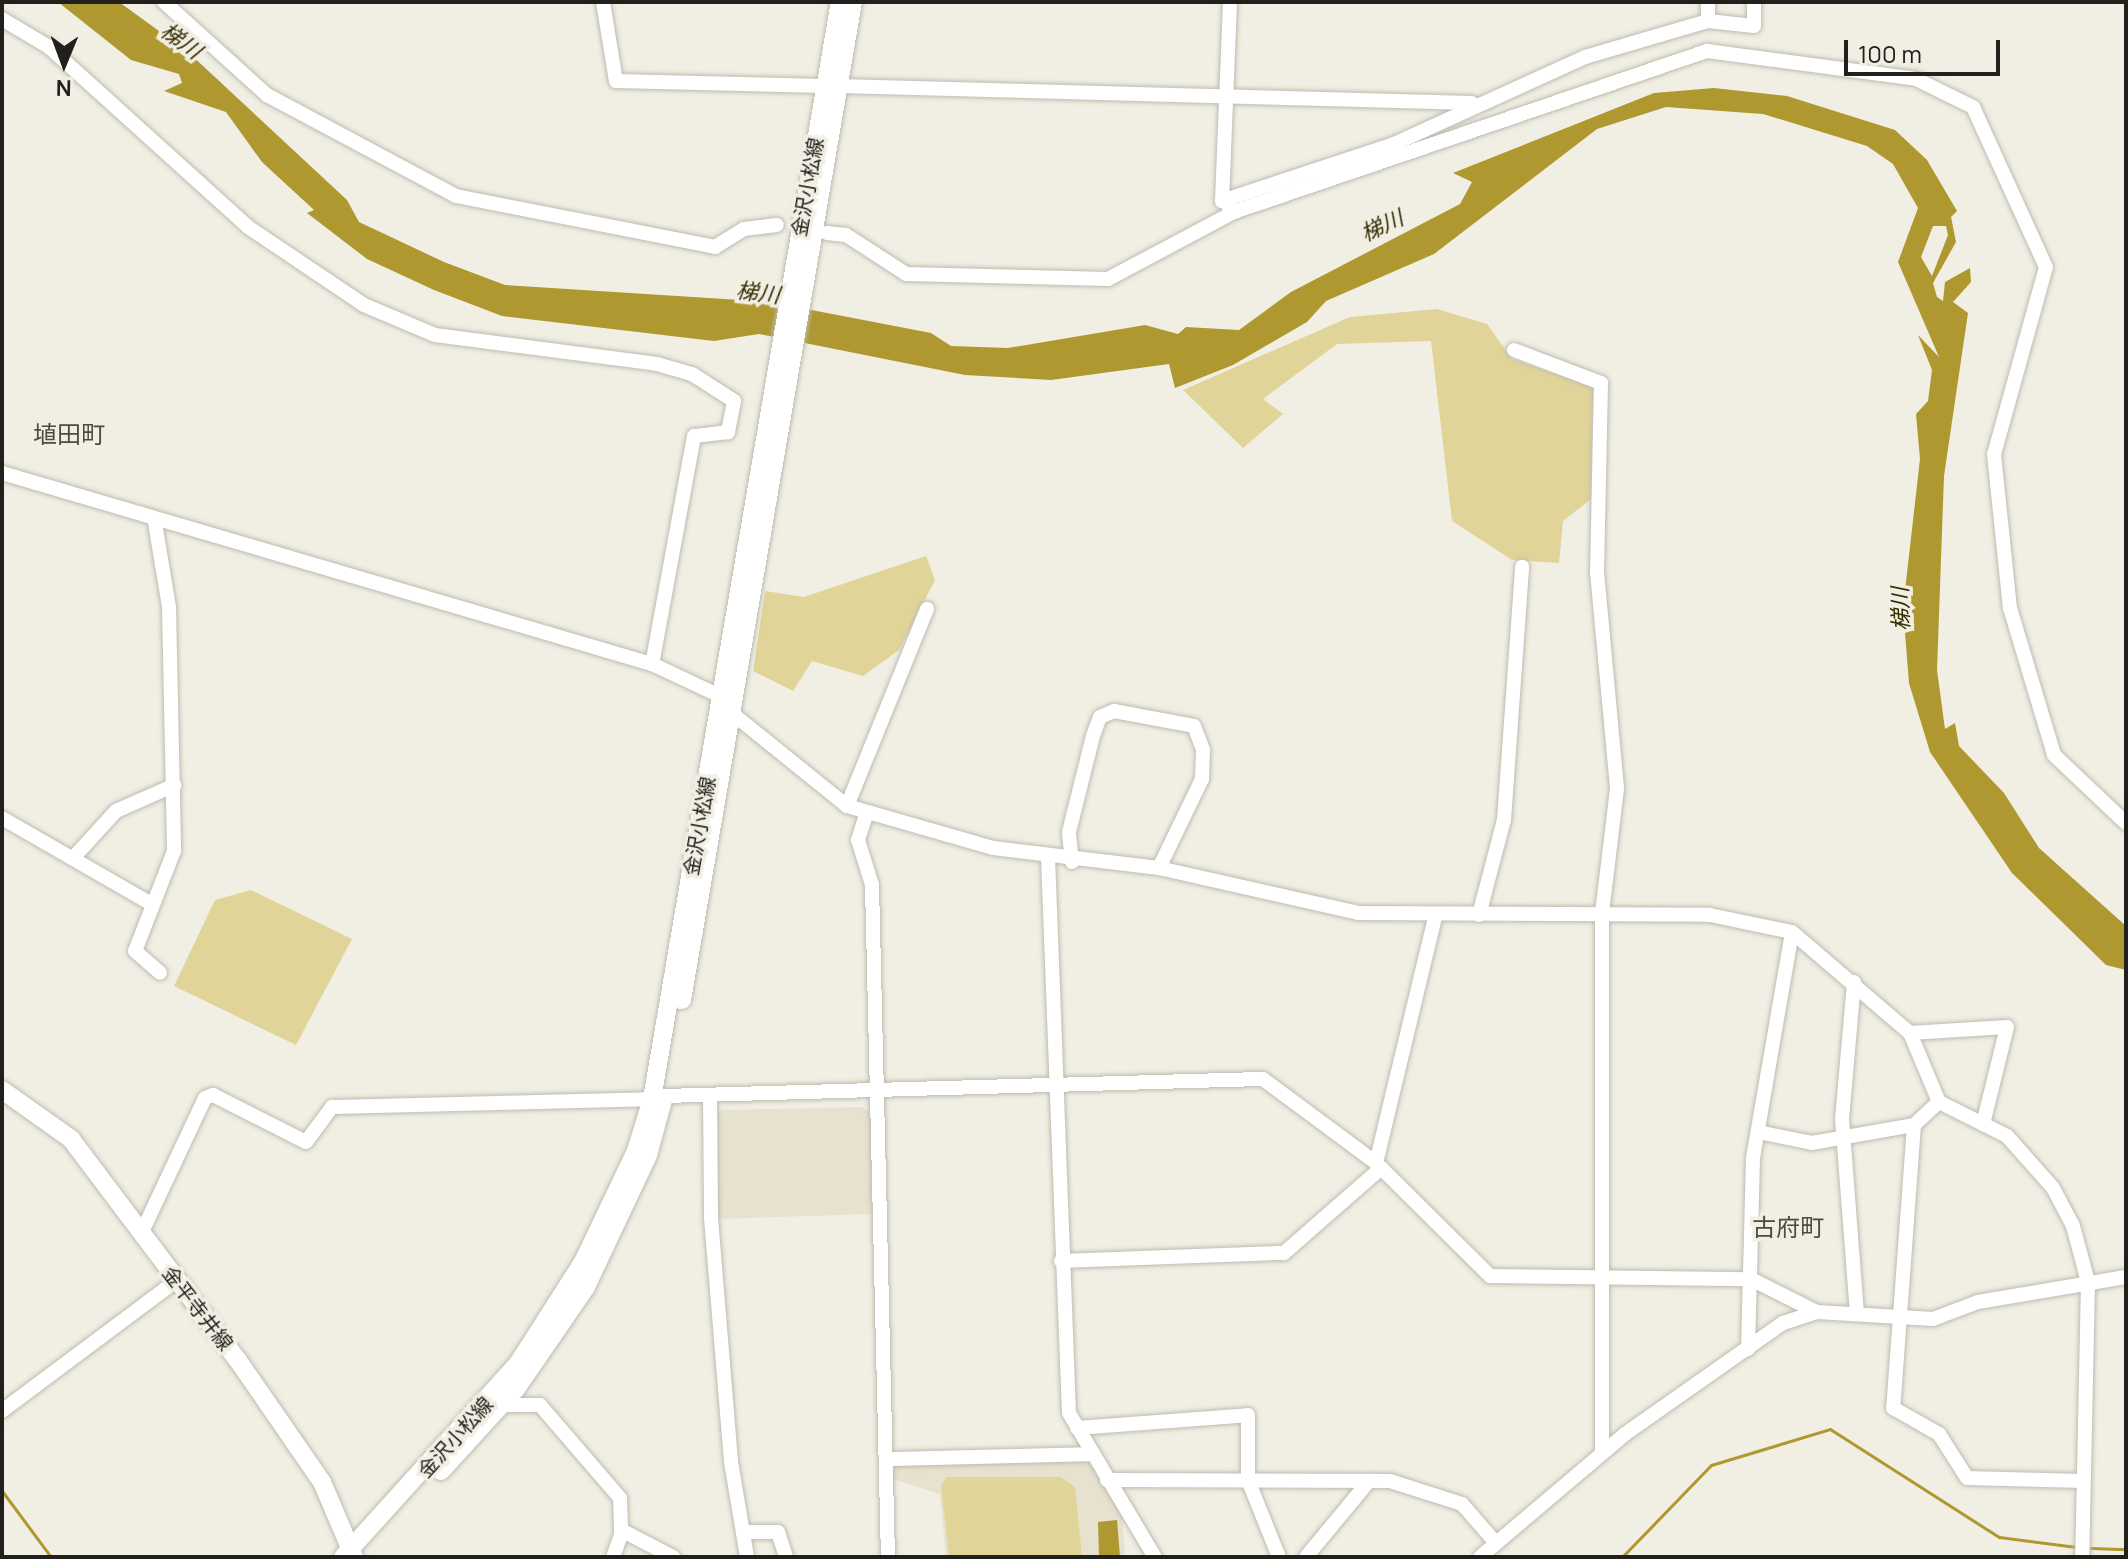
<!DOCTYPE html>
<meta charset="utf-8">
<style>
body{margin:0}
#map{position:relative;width:2128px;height:1559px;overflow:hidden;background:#f1efe3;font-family:Manrope,"Noto Sans JP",sans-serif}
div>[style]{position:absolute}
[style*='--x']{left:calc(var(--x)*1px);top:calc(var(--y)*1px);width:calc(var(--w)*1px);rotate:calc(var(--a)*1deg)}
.built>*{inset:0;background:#e6e2cf}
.green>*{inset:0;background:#e1d499}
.water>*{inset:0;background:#ae982f}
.stream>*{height:3px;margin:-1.5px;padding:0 1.5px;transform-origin:1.5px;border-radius:1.5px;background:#ae982f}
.roads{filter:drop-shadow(0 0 2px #bebbb0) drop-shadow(0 0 2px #bebbb0)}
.minor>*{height:14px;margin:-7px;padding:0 7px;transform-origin:7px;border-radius:7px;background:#fff}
.major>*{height:18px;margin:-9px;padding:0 9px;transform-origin:9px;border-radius:9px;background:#fff}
span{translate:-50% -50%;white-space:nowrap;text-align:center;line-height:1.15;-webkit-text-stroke:7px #f1efe3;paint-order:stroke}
.street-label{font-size:20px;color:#21201c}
.water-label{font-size:22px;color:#352c00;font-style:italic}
.quarter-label{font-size:24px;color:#4d4b42}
.frame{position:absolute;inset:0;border:4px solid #21201c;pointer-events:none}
.north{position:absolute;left:24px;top:24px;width:80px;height:80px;-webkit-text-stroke:6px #f1efe3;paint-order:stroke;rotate:181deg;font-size:22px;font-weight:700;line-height:32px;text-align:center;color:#21201c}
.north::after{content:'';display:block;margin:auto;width:28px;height:36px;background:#21201c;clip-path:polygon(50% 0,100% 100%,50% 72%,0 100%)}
.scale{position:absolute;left:1844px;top:40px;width:156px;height:36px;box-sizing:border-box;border:4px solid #21201c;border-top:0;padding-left:10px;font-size:24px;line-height:28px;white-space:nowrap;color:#21201c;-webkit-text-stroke:6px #f1efe3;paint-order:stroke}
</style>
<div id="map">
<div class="built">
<i style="clip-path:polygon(862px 1107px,871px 1114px,872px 1214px,717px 1219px,714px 1116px,722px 1110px)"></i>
<i style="clip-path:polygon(1087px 1455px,1122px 1515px,1125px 1557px,946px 1557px,940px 1494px,893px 1479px,894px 1462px)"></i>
</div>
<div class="green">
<i style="clip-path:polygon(1437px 309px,1487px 324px,1512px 359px,1593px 387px,1591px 499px,1563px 521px,1559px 563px,1512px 560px,1452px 521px,1431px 341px,1337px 344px,1263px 399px,1283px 414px,1243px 448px,1183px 390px,1350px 317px)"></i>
<i style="clip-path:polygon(926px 556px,935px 580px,899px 650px,863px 676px,812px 661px,793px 691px,753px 671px,765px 591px,804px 597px)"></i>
<i style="clip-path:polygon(251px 890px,352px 939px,296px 1045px,174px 986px,215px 900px)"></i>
<i style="clip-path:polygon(947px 1477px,1060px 1477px,1075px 1487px,1082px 1557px,949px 1557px,941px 1485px)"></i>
</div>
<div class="water">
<i style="clip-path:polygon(evenodd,58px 2px,119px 2px,188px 52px,347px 200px,359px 222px,444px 262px,505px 285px,770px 302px,931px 333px,951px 346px,1008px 348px,1145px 325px,1178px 334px,1186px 327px,1239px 330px,1291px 292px,1460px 204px,1472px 182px,1453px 173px,1654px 93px,1714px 88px,1787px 96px,1895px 130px,1927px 160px,1957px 211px,1951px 217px,1956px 242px,1933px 283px,1937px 297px,1943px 301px,1945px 282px,1970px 268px,1971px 282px,1953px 302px,1968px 313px,1944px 476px,1937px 670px,1945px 729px,1955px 723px,1959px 746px,2004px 793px,2039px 848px,2126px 926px,2126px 970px,2106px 965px,2012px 873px,1930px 752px,1909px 683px,1903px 608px,1920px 459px,1916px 414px,1928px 401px,1932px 370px,1918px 335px,1939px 357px,1898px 262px,1918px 208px,1893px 164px,1867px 146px,1763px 114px,1666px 107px,1597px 129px,1434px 254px,1326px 301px,1307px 322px,1233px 365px,1175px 388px,1169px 364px,1051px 380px,965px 375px,759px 334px,714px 341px,502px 316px,434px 290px,367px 259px,307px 213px,314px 210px,262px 162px,226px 112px,164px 91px,182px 83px,179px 74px,131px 60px,58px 2px,1933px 226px,1946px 226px,1948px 235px,1932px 276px,1921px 257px,1933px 226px)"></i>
<i style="clip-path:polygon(1117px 1520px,1120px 1557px,1099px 1557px,1098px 1522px)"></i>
</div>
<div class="stream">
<i style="--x:2;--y:1491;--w:82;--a:53.4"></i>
<i style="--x:2091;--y:1548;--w:35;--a:2"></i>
<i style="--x:1622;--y:1557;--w:128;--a:-45.9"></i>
<i style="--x:1711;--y:1465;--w:124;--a:-16.8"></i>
<i style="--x:1830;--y:1429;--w:201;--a:32.6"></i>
<i style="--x:1999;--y:1537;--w:78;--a:7.4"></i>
</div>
<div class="roads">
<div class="minor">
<i style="--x:164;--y:2;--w:139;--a:42.1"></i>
<i style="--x:267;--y:95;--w:214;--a:28.1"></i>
<i style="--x:456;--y:196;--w:264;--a:11.1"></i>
<i style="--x:715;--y:247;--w:34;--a:-32"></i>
<i style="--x:744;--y:229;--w:33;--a:-7"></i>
<i style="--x:603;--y:2;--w:80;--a:80.7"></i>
<i style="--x:616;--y:81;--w:209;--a:1.4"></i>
<i style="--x:2;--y:19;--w:55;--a:30.8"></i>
<i style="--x:49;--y:47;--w:268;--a:42.1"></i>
<i style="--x:248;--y:227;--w:140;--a:33.9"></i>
<i style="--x:364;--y:305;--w:77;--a:22.9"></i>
<i style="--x:435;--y:335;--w:224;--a:7.4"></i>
<i style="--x:657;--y:364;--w:36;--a:16"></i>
<i style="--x:692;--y:374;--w:50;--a:32.7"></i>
<i style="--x:734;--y:401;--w:32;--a:101"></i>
<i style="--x:728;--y:432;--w:34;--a:173"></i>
<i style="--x:694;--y:436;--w:232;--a:100.4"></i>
<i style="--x:1708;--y:21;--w:19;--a:-90"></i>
<i style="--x:839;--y:86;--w:633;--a:1.54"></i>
<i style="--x:1222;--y:201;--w:181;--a:-18.3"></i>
<i style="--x:1394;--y:144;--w:210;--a:-24.5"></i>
<i style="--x:1585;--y:57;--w:128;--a:-16.3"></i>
<i style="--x:1708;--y:21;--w:46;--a:6.2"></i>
<i style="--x:1754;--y:26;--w:24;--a:-90"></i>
<i style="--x:1222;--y:201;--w:199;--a:-87.7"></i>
<i style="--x:1234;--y:212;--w:500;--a:-18.8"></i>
<i style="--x:1707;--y:51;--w:211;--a:7.6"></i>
<i style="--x:1916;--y:79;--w:64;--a:26.2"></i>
<i style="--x:1973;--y:107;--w:176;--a:65.5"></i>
<i style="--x:2046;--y:267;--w:194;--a:105.5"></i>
<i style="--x:1994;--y:454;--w:155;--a:84.1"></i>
<i style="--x:2010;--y:608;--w:153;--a:73.3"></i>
<i style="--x:2054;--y:755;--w:99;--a:43.4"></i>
<i style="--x:827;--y:233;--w:19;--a:6"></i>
<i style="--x:846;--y:235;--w:72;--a:33"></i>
<i style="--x:906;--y:274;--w:202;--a:1.4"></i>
<i style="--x:1108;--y:279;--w:143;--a:-28"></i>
<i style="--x:1234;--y:212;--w:8;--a:-135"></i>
<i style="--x:1514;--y:350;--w:93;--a:20.8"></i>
<i style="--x:1601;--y:383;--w:189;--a:91.2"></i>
<i style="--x:1597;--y:572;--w:218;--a:84.7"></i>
<i style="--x:1617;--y:789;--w:125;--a:96.9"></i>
<i style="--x:1602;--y:913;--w:540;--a:90"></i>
<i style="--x:2;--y:473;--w:677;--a:16.38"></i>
<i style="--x:652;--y:664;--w:77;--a:25.2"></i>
<i style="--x:155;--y:523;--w:85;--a:80.5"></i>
<i style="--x:169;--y:607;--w:244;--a:88.8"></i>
<i style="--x:174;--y:851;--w:107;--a:111.3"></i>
<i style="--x:135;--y:951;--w:33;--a:41"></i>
<i style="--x:733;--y:714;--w:146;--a:38.9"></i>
<i style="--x:847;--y:806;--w:152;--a:16"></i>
<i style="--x:993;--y:848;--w:167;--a:6.9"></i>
<i style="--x:1159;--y:868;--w:204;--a:12.7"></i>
<i style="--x:1358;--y:913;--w:352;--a:0.3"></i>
<i style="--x:1710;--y:915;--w:84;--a:11.7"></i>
<i style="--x:1792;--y:932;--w:155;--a:40.6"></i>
<i style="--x:1910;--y:1033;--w:75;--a:67.2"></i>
<i style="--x:1939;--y:1102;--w:76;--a:26.6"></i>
<i style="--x:2007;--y:1136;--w:69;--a:48.5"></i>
<i style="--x:2053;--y:1188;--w:43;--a:62.2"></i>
<i style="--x:2073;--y:1226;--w:58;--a:75"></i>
<i style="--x:2088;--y:1282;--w:275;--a:91.2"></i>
<i style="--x:847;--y:806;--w:213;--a:-67.9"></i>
<i style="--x:867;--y:812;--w:29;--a:108"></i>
<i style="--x:858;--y:840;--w:47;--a:72.7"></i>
<i style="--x:872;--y:885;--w:672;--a:88.64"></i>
<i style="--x:2;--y:818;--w:171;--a:29.9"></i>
<i style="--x:74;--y:857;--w:62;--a:-47.6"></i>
<i style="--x:116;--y:811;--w:64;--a:-23.8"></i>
<i style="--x:1048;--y:857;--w:556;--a:87.84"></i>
<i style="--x:1069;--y:1413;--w:168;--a:59.2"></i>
<i style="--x:1072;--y:862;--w:30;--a:-96"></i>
<i style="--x:1069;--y:832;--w:99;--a:-76"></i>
<i style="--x:1093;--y:736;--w:20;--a:-70"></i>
<i style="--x:1100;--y:717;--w:15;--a:-23"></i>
<i style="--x:1114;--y:711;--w:81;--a:10.6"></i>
<i style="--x:1194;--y:726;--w:26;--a:69"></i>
<i style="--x:1203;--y:750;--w:29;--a:92"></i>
<i style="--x:1202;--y:779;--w:99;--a:115.8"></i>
<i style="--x:1479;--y:915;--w:98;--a:-75.3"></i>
<i style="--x:1504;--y:820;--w:254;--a:-85.9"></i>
<i style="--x:1854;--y:982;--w:138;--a:95"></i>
<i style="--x:1842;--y:1119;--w:194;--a:85.6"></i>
<i style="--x:1910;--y:1033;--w:97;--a:-3.5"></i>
<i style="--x:2007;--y:1027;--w:100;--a:103.9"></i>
<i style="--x:664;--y:1096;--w:599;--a:-1.63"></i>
<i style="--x:1263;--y:1079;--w:141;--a:36.6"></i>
<i style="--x:1376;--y:1163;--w:161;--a:44.7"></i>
<i style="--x:1490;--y:1276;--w:261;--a:0.7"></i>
<i style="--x:1751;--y:1279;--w:74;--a:26.6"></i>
<i style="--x:710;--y:1096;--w:122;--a:89.5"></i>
<i style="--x:711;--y:1218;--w:245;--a:85.3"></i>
<i style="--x:731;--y:1462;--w:96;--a:80.4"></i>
<i style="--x:1914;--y:1125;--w:284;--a:94.2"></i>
<i style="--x:1893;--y:1408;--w:53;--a:29.5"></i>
<i style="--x:1939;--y:1434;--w:52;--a:57.5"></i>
<i style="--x:1967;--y:1478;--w:116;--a:1.5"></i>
<i style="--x:1758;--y:1132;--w:55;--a:11.5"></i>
<i style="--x:1812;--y:1143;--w:104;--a:-10"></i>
<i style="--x:1914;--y:1125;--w:34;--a:-43"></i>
<i style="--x:1376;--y:1163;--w:256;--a:-76.5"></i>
<i style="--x:141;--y:1234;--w:150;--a:-64.8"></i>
<i style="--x:205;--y:1098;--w:9;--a:-21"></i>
<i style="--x:213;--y:1095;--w:104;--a:26.8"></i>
<i style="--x:306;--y:1142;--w:44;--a:-53.4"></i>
<i style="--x:332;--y:1107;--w:320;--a:-1.4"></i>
<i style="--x:1061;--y:1261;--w:223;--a:-2.1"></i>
<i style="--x:1284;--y:1253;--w:129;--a:-41.2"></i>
<i style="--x:1748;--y:1349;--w:191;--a:-88.5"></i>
<i style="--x:1753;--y:1158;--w:229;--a:-80.2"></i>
<i style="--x:502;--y:1405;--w:38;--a:0"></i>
<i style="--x:540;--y:1405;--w:123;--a:49.3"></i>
<i style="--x:620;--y:1498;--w:37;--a:88"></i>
<i style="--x:621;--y:1535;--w:23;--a:110"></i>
<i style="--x:2;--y:1411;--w:217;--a:-36.8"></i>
<i style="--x:1077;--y:1428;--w:171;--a:-4.3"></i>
<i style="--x:1248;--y:1415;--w:65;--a:90"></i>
<i style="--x:1248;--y:1480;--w:83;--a:68.1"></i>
<i style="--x:890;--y:1459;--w:200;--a:-1.4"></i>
<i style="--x:1107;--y:1480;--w:283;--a:0.2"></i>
<i style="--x:1390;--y:1481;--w:76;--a:17.7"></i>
<i style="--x:1462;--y:1504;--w:50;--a:49"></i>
<i style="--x:621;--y:1530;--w:59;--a:27.4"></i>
<i style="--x:743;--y:1532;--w:35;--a:0"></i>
<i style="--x:778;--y:1532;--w:26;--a:72"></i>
<i style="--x:1306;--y:1557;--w:99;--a:-50.3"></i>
<i style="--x:1480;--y:1557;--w:190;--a:-40.3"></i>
<i style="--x:1625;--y:1434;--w:193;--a:-35.1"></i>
<i style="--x:1783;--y:1323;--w:36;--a:-18"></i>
<i style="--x:1817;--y:1312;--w:116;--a:3.5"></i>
<i style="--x:1933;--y:1319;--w:48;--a:-20.7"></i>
<i style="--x:1978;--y:1302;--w:150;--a:-9.6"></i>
</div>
<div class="major">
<i style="--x:682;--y:1000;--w:1013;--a:-80.28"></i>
<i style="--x:2;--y:1090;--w:85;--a:35.4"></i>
<i style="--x:71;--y:1139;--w:276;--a:53"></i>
<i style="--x:237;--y:1359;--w:150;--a:55.4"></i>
<i style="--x:322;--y:1482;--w:82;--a:66.9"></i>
<i style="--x:441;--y:1471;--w:111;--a:-47.6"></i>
<i style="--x:516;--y:1389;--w:124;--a:-55.5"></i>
<i style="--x:586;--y:1287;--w:146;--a:-64.8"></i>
<i style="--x:648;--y:1155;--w:57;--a:-74.7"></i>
<i style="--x:343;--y:1557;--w:263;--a:-47.9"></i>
<i style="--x:519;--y:1362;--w:119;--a:-57.4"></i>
<i style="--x:583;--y:1262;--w:123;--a:-64.5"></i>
<i style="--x:636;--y:1151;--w:54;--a:-72.9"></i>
<i style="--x:652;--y:1099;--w:1113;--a:-80.28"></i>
</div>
</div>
<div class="street-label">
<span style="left:807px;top:187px;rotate:-80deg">金沢小松線</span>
<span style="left:699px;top:826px;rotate:-80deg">金沢小松線</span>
<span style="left:198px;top:1308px;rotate:52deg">金平寺井線</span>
<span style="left:455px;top:1437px;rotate:-48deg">金沢小松線</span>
</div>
<div class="water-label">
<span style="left:181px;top:41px;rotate:36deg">梯川</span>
<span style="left:1382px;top:226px;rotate:-25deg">梯川</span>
<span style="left:758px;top:293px;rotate:7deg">梯川</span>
<span style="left:1901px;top:609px;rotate:-92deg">梯川</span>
</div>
<div class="quarter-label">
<span style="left:69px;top:434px">埴田町</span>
<span style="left:1788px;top:1227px">古府町</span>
</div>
<div class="frame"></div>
<div class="north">N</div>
<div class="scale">100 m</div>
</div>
